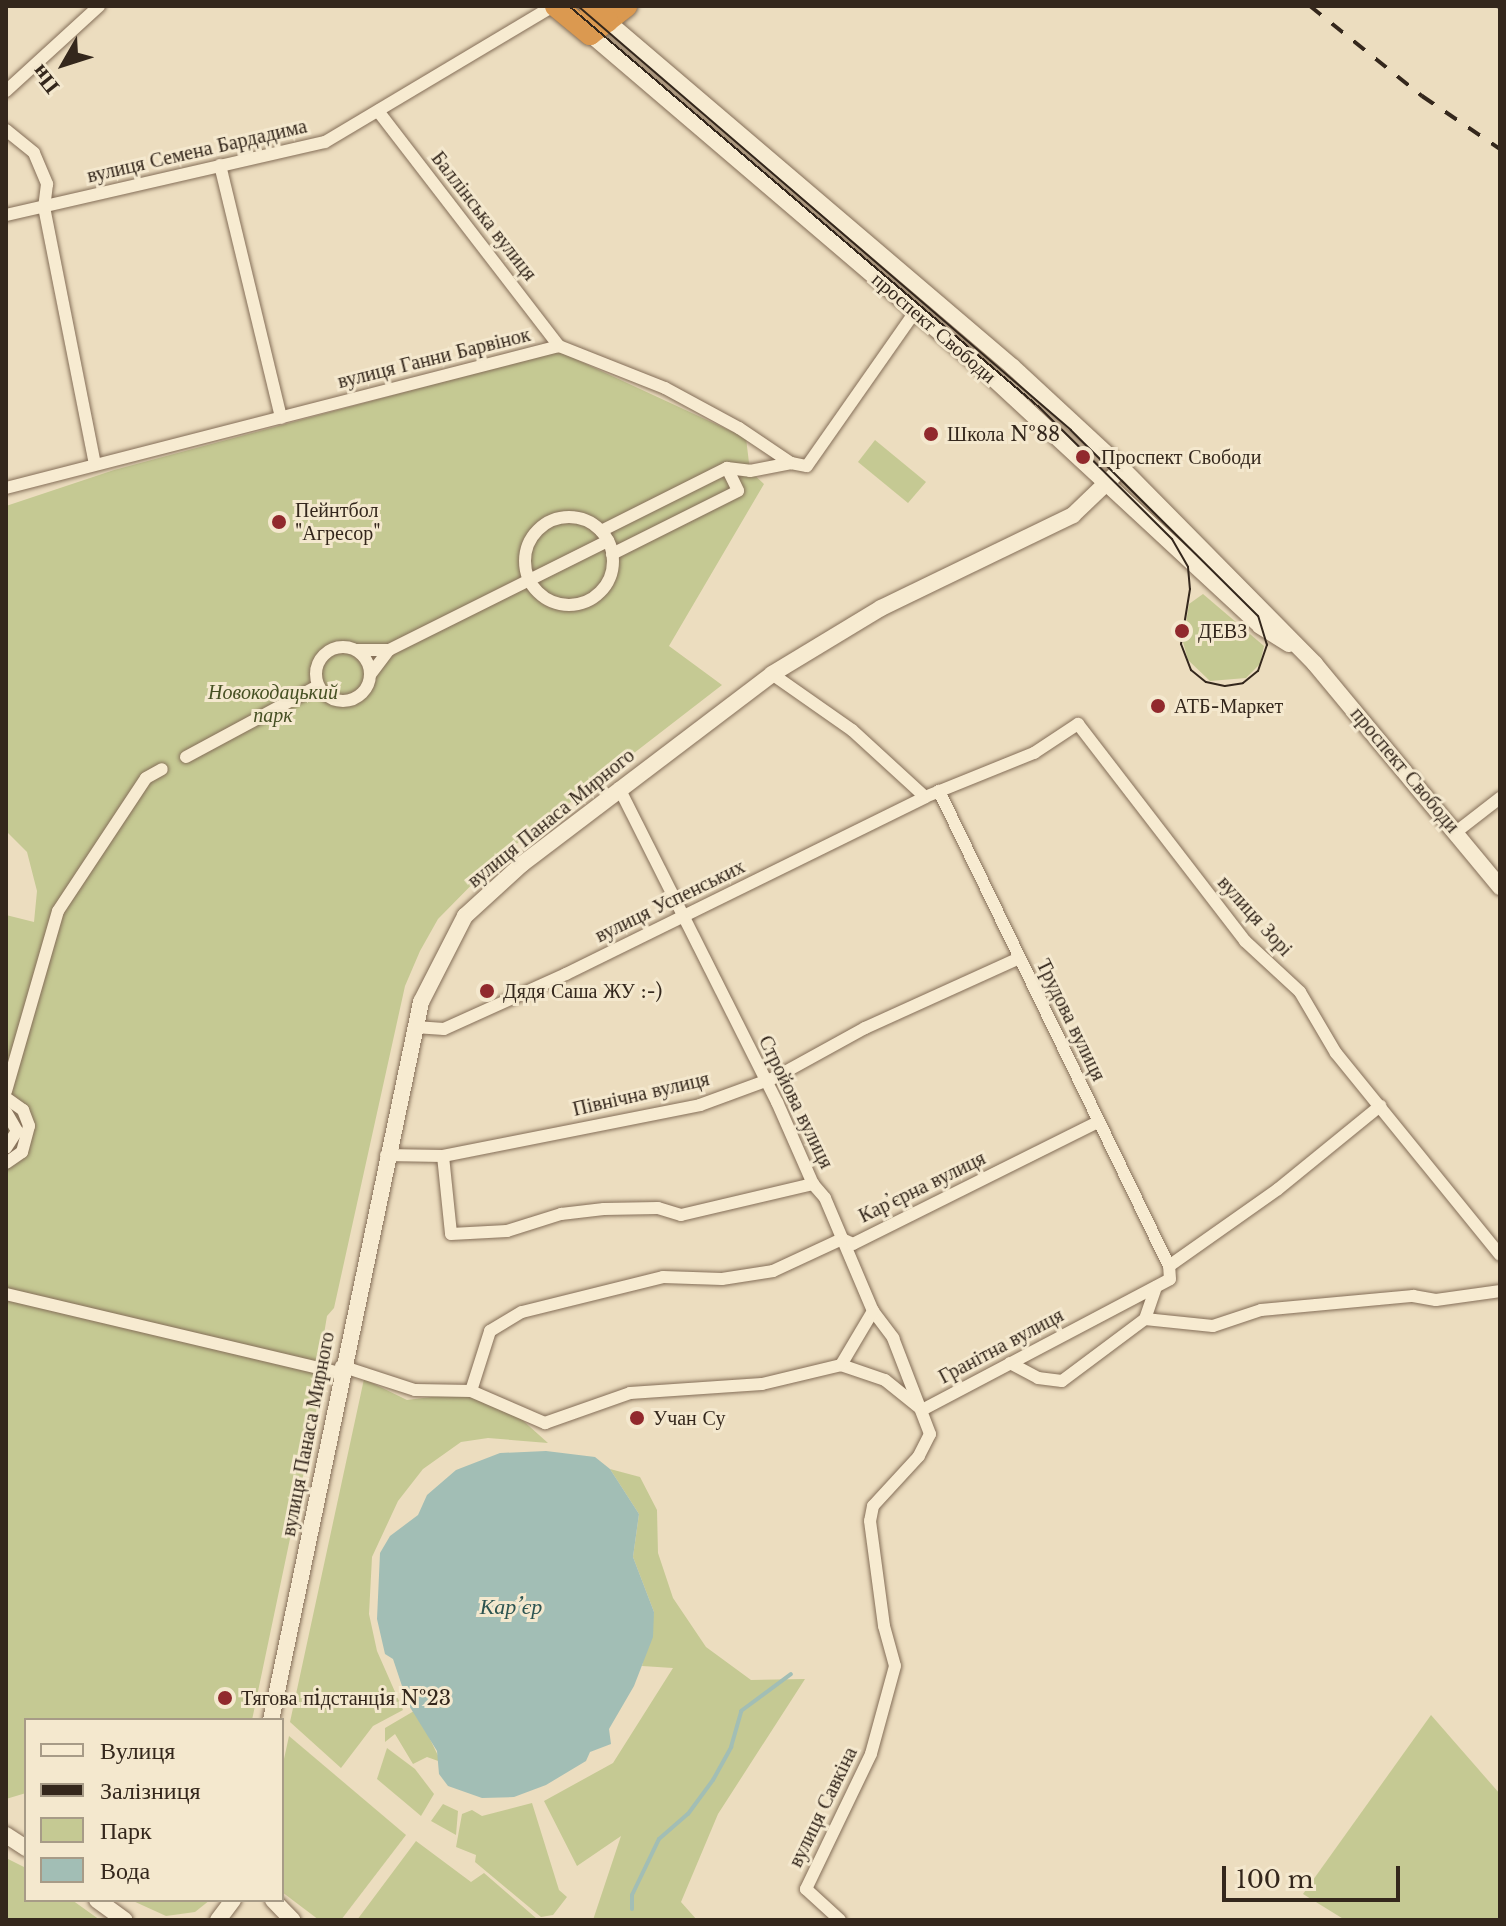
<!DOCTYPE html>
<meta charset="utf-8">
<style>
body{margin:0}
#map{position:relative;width:1506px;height:1926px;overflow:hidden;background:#ecddbf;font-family:"Libre Baskerville",serif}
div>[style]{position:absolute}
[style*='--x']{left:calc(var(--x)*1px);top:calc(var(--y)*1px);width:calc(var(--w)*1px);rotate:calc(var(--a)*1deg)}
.green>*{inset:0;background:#c5c993}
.water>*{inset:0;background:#a2beb5}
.stream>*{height:4px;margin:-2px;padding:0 2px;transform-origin:2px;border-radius:2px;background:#a2beb5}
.roads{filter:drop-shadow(0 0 2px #846e58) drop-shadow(0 0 2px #846e58)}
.street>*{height:12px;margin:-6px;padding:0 6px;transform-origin:6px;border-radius:6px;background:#f7ebd1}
.street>.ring{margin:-6px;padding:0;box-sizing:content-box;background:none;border:12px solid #f7ebd1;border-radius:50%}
.secondary>*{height:16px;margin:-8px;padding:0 8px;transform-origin:8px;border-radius:8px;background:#f7ebd1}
.highway>*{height:22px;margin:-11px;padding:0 11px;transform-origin:11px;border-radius:11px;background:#db9950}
.tram>*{height:2px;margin:-1px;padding:0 1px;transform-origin:1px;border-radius:1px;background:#34271c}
.rail>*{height:4px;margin-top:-2px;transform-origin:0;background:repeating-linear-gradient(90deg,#34271c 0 14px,transparent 0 28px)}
.dots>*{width:22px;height:22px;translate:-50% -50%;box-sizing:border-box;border:4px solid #f4e8ce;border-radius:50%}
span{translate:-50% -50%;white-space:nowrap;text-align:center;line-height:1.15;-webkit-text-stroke:6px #f4e8ce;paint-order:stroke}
.street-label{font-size:20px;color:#34271c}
.poi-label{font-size:20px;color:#34271c}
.left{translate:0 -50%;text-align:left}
.park-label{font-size:20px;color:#465023;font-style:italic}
.water-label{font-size:22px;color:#2b5350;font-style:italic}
.frame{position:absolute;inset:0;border:8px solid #34271c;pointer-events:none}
.legend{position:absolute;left:24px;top:1718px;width:260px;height:184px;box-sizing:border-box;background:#f4e8ce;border:2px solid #a79b87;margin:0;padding:10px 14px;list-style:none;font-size:24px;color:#34271c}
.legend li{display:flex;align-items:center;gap:16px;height:40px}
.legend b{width:40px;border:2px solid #a79b87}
.north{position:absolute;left:24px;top:24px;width:80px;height:80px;-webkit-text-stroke:6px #f4e8ce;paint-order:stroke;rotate:231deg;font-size:22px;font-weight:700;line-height:32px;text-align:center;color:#34271c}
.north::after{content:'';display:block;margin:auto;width:28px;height:36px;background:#34271c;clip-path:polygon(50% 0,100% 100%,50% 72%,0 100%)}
.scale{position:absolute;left:1222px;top:1866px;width:178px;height:36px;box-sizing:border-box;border:4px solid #34271c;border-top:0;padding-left:10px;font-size:24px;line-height:28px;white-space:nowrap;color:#34271c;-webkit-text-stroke:6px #f4e8ce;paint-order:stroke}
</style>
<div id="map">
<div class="green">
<i style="clip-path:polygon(558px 351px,746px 438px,750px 471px,764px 484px,669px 646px,722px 685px,497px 859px,438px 919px,420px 951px,405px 986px,334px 1308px,327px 1316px,316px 1382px,322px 1386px,252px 1720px,26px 1720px,26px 1793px,6px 1799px,6px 915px,34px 922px,37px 891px,27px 852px,6px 831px,6px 506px,114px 470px)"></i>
<i style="clip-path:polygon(875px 440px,926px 482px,908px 503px,858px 462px)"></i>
<i style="clip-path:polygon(1203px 594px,1264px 646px,1260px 664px,1246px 678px,1210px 681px,1188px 660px,1183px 642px,1189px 604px)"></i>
<i style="clip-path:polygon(364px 1379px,407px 1400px,464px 1393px,510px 1409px,548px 1443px,488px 1438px,461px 1442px,423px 1469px,398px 1501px,372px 1557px,369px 1614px,377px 1651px,403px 1710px,373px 1726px,341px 1768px,290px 1722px)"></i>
<i style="clip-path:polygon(610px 1469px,640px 1477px,657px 1510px,658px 1553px,673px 1598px,706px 1647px,751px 1680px,805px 1679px,718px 1814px,681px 1902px,697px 1920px,593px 1920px,621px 1836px,577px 1866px,544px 1801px,613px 1763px,673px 1668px,642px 1666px,654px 1612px,633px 1557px,639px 1514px)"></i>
<i style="clip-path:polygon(414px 1711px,420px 1718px,441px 1762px,427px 1757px,413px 1764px,395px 1734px,385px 1742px,385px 1728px)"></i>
<i style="clip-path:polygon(1431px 1715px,1500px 1794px,1500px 1920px,1345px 1920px,1303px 1894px)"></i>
<i style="clip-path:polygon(289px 1736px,406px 1835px,341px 1920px,319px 1920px,282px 1892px,282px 1768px)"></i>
<i style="clip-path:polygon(387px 1748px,415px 1769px,434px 1794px,421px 1816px,377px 1779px)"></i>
<i style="clip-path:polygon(532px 1803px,559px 1890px,567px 1897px,553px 1915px,541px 1917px,475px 1862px,476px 1855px,456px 1847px,462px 1814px,472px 1810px,482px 1816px)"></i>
<i style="clip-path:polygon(443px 1804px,458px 1811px,456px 1835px,431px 1821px)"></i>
<i style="clip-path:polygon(416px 1841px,471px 1882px,484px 1873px,537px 1919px,357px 1920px)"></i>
<i style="clip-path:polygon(6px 1858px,26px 1868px,26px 1900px,72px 1900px,100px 1920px,6px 1920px)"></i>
<i style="clip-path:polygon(131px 1900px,210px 1900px,195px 1912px,166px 1916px)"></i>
</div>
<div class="water">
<i style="clip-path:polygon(546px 1451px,595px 1457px,610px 1469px,639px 1514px,633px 1557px,654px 1612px,653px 1637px,634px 1686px,609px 1729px,611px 1744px,590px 1752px,586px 1761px,546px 1785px,514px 1797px,482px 1798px,448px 1786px,439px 1774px,437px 1751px,408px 1704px,393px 1659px,385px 1654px,377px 1619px,380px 1553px,390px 1536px,418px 1515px,427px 1495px,456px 1470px,500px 1453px)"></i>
</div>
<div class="stream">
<i style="--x:632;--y:1909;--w:14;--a:-90"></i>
<i style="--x:632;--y:1895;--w:62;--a:-64.3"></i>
<i style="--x:659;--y:1839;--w:38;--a:-41"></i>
<i style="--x:688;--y:1814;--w:42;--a:-53.7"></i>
<i style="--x:713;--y:1780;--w:38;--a:-61"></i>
<i style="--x:731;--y:1747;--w:37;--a:-74"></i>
<i style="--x:741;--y:1711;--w:62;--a:-36.5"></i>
</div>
<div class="roads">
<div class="street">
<i style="--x:6;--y:91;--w:126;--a:-42.4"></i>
<i style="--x:378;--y:111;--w:297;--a:52.4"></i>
<i style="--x:6;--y:130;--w:36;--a:39"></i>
<i style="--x:34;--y:153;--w:34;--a:67"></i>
<i style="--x:47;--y:184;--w:23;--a:97"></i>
<i style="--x:44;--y:207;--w:262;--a:78.8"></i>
<i style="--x:220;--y:165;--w:260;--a:76.4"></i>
<i style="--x:6;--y:215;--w:327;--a:-12.9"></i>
<i style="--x:325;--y:142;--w:265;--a:-30.8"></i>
<i style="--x:727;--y:468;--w:23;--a:7"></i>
<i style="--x:750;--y:471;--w:42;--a:-11"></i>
<i style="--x:6;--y:488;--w:571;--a:-14.4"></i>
<i style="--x:559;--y:346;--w:114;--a:21.6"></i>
<i style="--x:665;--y:388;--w:84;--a:28.4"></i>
<i style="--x:739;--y:428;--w:63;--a:33.9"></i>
<i style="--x:791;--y:463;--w:16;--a:11"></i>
<i style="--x:807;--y:466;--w:188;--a:-55"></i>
<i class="ring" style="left:525px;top:517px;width:76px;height:76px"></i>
<i style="--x:601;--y:531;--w:141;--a:-26.6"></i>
<i style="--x:727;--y:468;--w:25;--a:64"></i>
<i style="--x:738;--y:491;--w:141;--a:153.4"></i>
<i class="ring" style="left:316px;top:647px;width:42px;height:42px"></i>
<i style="--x:357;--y:650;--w:32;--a:0"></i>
<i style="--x:389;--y:650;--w:245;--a:-26.5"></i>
<i style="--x:772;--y:674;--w:98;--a:35"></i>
<i style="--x:852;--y:730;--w:99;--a:42.5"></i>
<i style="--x:370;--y:675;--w:31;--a:-53"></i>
<i style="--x:186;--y:757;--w:150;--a:-28.3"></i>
<i style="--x:619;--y:788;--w:352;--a:63.3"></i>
<i style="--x:777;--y:1102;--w:90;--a:66.3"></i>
<i style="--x:813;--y:1184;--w:18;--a:49"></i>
<i style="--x:825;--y:1198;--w:123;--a:67"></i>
<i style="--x:873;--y:1311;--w:34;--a:53"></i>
<i style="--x:893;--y:1338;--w:103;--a:68.9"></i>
<i style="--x:930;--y:1434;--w:25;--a:117"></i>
<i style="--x:919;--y:1456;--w:68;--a:132.6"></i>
<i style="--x:873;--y:1506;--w:15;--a:101"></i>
<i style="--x:870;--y:1521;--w:106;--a:82.4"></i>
<i style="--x:884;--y:1626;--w:41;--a:74.6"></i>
<i style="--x:895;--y:1666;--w:91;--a:105.3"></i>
<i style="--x:871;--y:1754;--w:150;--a:115.7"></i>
<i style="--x:806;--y:1889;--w:46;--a:42.4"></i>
<i style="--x:1456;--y:832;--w:56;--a:-37.7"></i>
<i style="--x:415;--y:1027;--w:29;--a:4"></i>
<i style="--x:444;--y:1029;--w:134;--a:-24.3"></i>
<i style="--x:566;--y:974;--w:400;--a:-26.2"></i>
<i style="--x:925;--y:797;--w:118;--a:-22"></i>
<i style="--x:1034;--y:753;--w:53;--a:-33.4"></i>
<i style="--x:1078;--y:724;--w:274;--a:52.4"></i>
<i style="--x:1245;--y:941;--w:75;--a:42.8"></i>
<i style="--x:1300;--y:992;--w:71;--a:59.5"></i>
<i style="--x:1336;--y:1053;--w:260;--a:50.9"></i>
<i style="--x:6;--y:1091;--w:187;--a:-73.9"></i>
<i style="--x:58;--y:911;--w:159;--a:-56.5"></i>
<i style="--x:146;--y:778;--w:18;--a:-29"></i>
<i style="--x:6;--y:1098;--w:21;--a:35"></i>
<i style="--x:23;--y:1110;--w:17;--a:69"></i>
<i style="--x:29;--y:1126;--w:27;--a:105"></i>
<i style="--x:22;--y:1152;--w:19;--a:145"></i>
<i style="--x:6;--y:1112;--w:22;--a:60"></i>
<i style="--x:17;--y:1131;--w:20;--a:123"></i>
<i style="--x:386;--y:1155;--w:57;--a:1"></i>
<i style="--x:443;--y:1156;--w:262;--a:-11.2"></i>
<i style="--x:700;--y:1105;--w:81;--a:-20.2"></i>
<i style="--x:776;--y:1077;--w:102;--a:-28.8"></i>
<i style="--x:865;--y:1028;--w:169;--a:-24.4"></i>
<i style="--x:443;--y:1156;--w:78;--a:84.1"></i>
<i style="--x:451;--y:1234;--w:56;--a:-3.1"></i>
<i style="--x:507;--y:1231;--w:57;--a:-17.5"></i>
<i style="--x:561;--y:1214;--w:43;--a:-6.6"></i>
<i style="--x:604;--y:1209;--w:54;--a:-1.1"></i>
<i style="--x:658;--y:1208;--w:24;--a:17"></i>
<i style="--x:681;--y:1215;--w:136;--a:-13.2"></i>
<i style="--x:1169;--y:1266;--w:133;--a:-35.2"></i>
<i style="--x:1278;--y:1189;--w:132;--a:-39.1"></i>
<i style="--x:6;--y:1294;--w:343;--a:13.3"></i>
<i style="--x:1145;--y:1319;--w:34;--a:-71"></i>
<i style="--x:1010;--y:1363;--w:32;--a:28"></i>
<i style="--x:1038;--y:1378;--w:24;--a:7"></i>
<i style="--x:1062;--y:1381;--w:104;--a:-36.8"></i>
<i style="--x:1145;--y:1319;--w:68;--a:5.9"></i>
<i style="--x:1213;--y:1326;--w:51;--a:-18.4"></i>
<i style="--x:1261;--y:1310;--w:153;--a:-5.3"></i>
<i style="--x:1413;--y:1296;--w:23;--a:10"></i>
<i style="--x:1436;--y:1300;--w:65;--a:-8"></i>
<i style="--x:841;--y:1365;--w:46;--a:18.8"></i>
<i style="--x:885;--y:1380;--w:48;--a:39"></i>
<i style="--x:922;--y:1410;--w:280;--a:-27.8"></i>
<i style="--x:1170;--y:1279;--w:13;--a:-94"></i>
<i style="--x:1169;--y:1266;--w:528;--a:-115.84"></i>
<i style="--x:341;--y:1366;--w:78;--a:18"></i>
<i style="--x:415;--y:1390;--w:56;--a:1"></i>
<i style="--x:471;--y:1391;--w:81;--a:23.4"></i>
<i style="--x:545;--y:1423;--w:90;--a:-19.4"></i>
<i style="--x:630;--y:1393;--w:132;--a:-3.9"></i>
<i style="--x:762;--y:1384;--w:81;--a:-13.5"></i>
<i style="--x:841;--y:1365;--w:63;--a:-59.3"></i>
<i style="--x:471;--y:1391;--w:63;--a:-72.4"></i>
<i style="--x:490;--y:1331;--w:37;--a:-31"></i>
<i style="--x:522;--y:1312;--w:145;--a:-13.9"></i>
<i style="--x:663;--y:1277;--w:59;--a:1.9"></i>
<i style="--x:722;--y:1279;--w:52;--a:-8.9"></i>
<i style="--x:773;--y:1271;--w:76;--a:-24.9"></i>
<i style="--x:842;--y:1239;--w:12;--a:24"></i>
<i style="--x:853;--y:1244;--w:274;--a:-26.5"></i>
</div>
<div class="secondary">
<i style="--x:607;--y:21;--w:533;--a:40.44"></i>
<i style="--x:1013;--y:367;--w:149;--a:42.8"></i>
<i style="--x:1122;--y:468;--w:275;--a:45.4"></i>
<i style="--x:1315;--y:664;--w:290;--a:50.3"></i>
<i style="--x:590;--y:34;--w:518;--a:40.46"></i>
<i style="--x:984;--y:370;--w:376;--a:42.8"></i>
<i style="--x:1260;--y:626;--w:34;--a:32"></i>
<i style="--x:271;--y:1720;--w:734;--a:-78.2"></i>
<i style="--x:421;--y:1002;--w:97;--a:-62.9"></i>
<i style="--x:465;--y:916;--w:77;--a:-42.4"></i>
<i style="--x:522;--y:864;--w:314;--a:-37.2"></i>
<i style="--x:772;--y:674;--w:127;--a:-31.2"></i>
<i style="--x:881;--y:608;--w:213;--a:-25.8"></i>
<i style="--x:1073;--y:515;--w:68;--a:-43.8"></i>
<i style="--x:6;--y:1835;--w:24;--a:33"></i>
<i style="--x:97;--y:1900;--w:34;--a:36"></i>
<i style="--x:273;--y:1900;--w:28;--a:46"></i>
<i style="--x:218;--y:1920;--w:25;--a:-53"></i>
</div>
<div class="highway">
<i style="--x:556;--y:6;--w:44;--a:39.5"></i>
<i style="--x:590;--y:34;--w:46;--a:-37.9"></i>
<i style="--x:590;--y:6;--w:23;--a:41"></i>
</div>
</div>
<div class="tram">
<i style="--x:569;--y:6;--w:619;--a:40.48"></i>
<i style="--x:1040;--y:408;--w:186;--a:44.8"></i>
<i style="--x:1172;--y:539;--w:32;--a:60"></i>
<i style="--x:1188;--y:567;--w:22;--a:85"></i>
<i style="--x:1190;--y:589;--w:56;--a:99.3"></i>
<i style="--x:1181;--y:644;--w:28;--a:69"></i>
<i style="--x:1191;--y:670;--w:19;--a:39"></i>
<i style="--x:1206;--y:682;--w:19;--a:12"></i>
<i style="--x:1225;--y:686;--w:18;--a:-9"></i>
<i style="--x:1243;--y:683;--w:19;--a:-39"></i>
<i style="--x:1258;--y:671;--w:28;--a:-71"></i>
<i style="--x:1267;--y:645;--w:30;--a:-107"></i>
<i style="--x:1258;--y:616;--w:264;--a:-135.2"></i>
<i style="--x:1071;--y:430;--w:650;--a:-139.3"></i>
</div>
<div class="rail">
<i style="--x:1310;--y:6;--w:144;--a:38.8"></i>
<i style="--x:1422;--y:96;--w:94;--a:34.2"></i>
<i style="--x:1497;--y:6;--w:3;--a:18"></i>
</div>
<div class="dots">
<i style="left:931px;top:434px;background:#91292d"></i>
<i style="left:1083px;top:457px;background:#91292d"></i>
<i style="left:279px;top:522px;background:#91292d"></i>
<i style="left:1182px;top:631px;background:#91292d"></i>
<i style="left:1158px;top:706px;background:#91292d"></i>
<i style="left:487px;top:991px;background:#91292d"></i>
<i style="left:637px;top:1418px;background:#91292d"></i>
<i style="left:225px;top:1698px;background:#91292d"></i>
</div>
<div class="street-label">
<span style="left:197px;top:151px;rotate:-13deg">вулиця Семена Бардадима</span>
<span style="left:484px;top:216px;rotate:52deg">Баллінська вулиця</span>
<span style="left:934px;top:328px;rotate:41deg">проспект Свободи</span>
<span style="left:434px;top:358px;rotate:-14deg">вулиця Ганни Барвінок</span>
<span style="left:1405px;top:770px;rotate:50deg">проспект Свободи</span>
<span style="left:551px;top:818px;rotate:-39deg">вулиця Панаса Мирного</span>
<span style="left:670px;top:901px;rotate:-26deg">вулиця Успенських</span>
<span style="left:1255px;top:916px;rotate:48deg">вулиця Зорі</span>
<span style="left:1071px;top:1020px;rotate:64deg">Трудова вулиця</span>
<span style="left:641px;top:1094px;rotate:-13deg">Північна вулиця</span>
<span style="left:796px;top:1102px;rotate:64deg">Стройова вулиця</span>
<span style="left:922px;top:1187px;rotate:-26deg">Карʼєрна вулиця</span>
<span style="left:1001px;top:1346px;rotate:-28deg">Гранітна вулиця</span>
<span style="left:308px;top:1434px;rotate:-79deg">вулиця Панаса Мирного</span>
<span style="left:823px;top:1807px;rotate:-64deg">вулиця Савкіна</span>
</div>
<div class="poi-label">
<span class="left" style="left:947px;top:434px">Школа №88</span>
<span class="left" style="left:1101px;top:457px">Проспект Свободи</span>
<span class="left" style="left:295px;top:522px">Пейнтбол<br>"Агресор"</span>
<span class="left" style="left:1198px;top:631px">ДЕВЗ</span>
<span class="left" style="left:1174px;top:706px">АТБ-Маркет</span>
<span class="left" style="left:503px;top:991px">Дядя Саша ЖУ :-)</span>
<span class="left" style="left:653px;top:1418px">Учан Су</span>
<span class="left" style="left:241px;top:1698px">Тягова пiдстанцiя №23</span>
</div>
<div class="park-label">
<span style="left:273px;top:704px">Новокодацький<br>парк</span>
</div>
<div class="water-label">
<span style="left:511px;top:1607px">Кар’єр</span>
</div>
<div class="frame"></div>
<ul class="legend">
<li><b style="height:10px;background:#f7ebd1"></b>Вулиця</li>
<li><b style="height:10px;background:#34271c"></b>Залізниця</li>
<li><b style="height:22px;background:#c5c993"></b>Парк</li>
<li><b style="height:22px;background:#a2beb5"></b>Вода</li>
</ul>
<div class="north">Пн</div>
<div class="scale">100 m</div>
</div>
